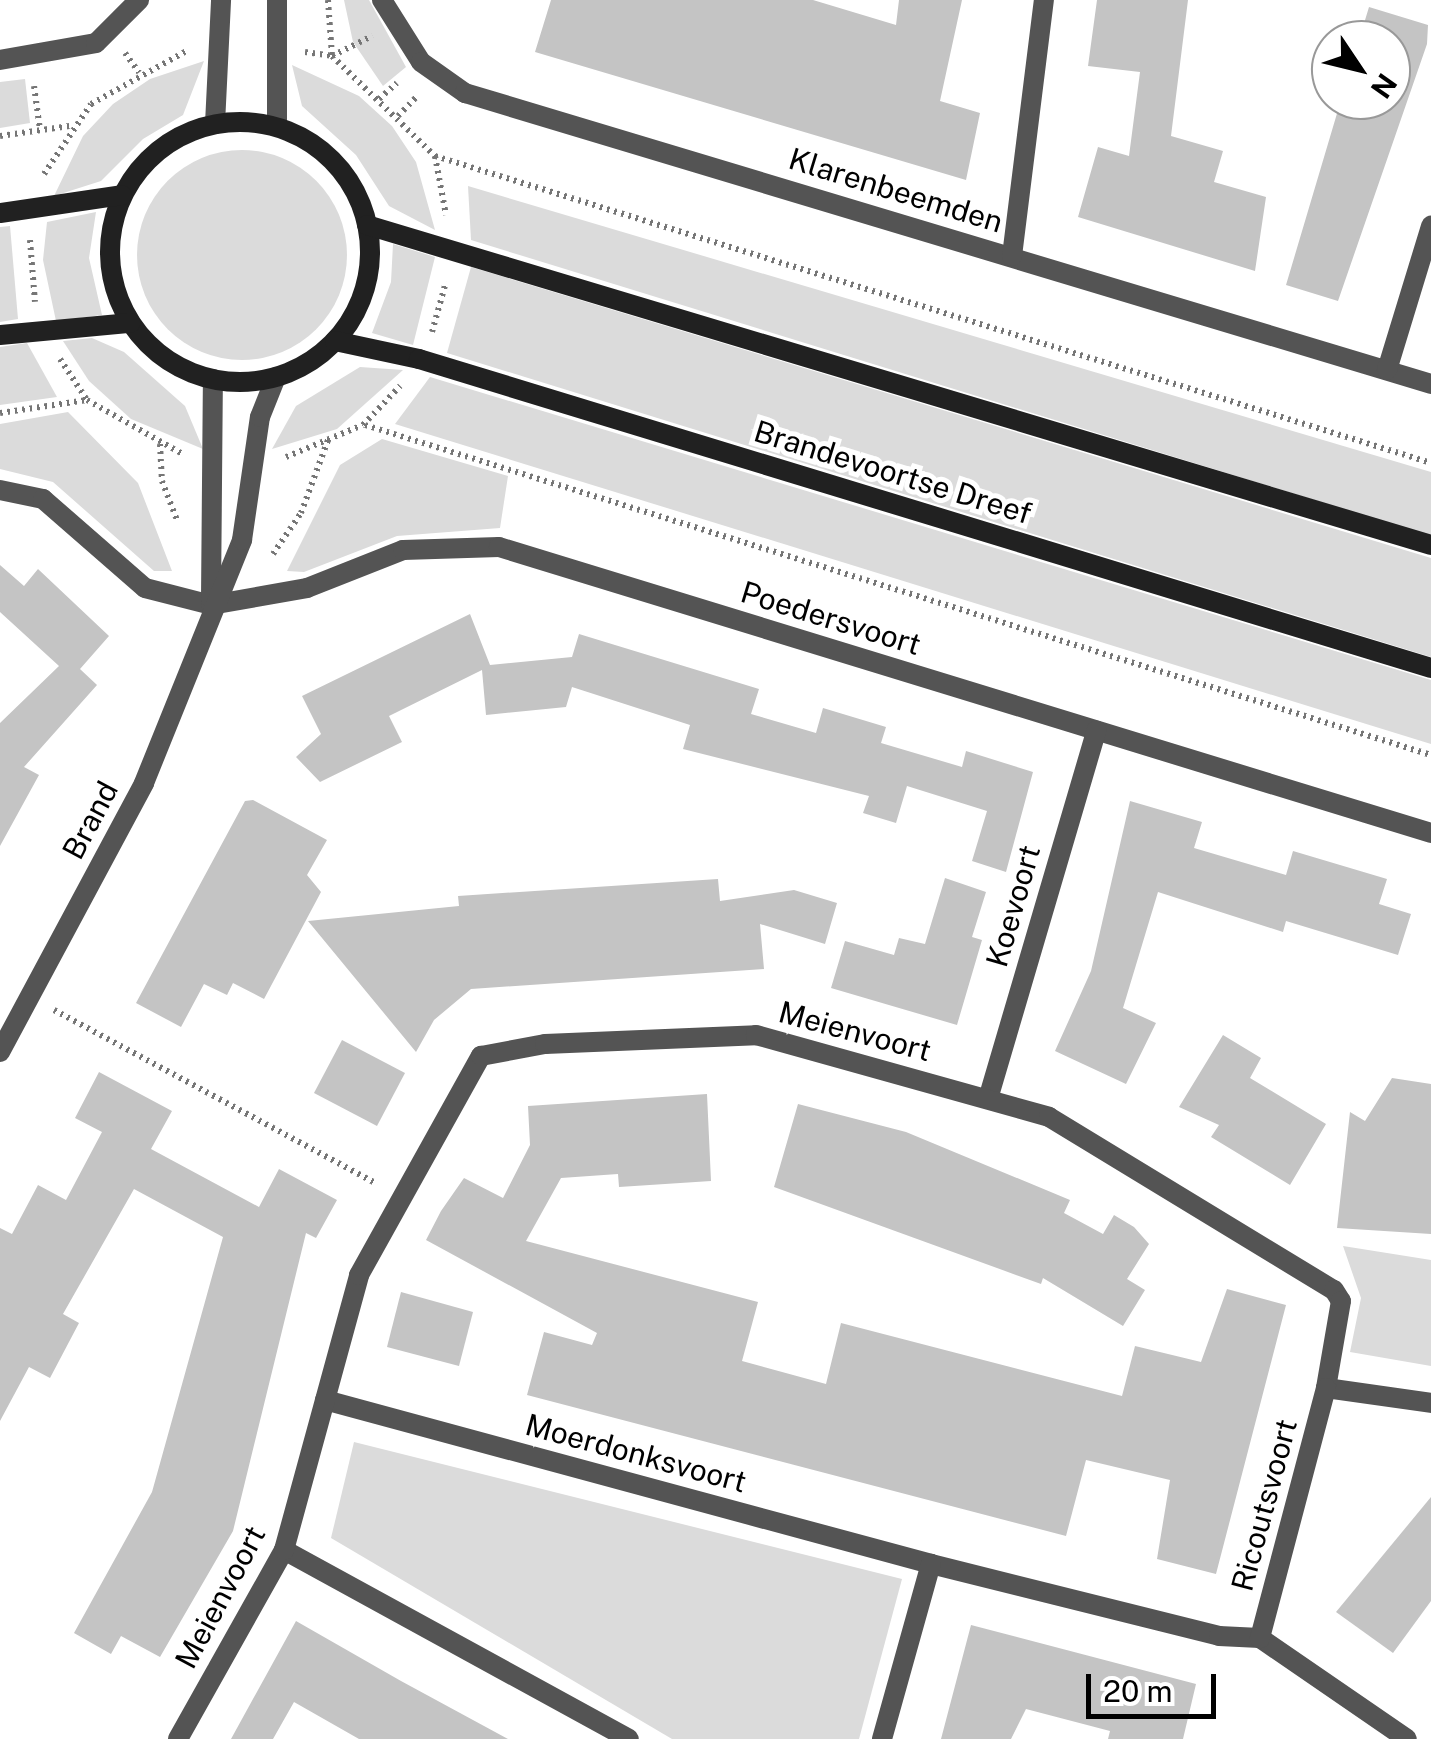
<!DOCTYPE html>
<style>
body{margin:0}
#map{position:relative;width:1431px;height:1739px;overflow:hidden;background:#fff;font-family:"Public Sans",sans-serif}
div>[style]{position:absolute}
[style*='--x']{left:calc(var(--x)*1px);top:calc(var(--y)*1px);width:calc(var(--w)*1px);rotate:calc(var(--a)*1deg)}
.green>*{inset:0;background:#dbdbdb}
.round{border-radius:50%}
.building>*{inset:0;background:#c4c4c4}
.path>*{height:6px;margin-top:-3px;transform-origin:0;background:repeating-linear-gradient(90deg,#767676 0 2.5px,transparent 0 7.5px)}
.minor>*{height:20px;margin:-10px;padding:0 10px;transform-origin:10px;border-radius:10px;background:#545454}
.tertiary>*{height:20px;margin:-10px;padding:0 10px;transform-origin:10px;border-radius:10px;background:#545454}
.secondary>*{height:20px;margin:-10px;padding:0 10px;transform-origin:10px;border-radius:10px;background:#212121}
.secondary>.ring{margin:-10px;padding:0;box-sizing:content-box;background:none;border:20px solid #212121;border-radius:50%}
span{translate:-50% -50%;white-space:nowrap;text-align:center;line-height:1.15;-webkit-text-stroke:10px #fff;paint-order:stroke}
.street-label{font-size:30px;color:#000}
.north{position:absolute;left:1311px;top:20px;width:100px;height:100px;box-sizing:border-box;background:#fff;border:2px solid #999;border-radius:50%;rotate:125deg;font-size:28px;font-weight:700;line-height:40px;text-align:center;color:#000}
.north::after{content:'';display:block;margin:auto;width:35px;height:45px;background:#000;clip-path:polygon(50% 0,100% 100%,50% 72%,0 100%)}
.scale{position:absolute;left:1086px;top:1674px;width:130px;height:45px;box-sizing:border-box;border:5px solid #000;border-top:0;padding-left:12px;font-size:30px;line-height:35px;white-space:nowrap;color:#000;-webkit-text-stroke:8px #fff;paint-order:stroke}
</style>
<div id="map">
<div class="green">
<i style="clip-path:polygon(344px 0,369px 0,406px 67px,383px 86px,353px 42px)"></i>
<i style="clip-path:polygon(204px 61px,183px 115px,143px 139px,101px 181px,54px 196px,83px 136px,113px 104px,150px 79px)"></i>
<i style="clip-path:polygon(292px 65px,359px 96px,392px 126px,416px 162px,435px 230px,389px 206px,356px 155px,302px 106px)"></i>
<i style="clip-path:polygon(25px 79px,30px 123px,0 128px,0 82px)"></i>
<i class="round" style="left:137px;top:150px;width:210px;height:210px"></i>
<i style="clip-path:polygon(468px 186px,1431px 472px,1431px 536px,471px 240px)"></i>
<i style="clip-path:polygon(96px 212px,89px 258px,102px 315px,56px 321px,43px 260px,47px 222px)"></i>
<i style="clip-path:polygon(10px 226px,18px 319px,0 322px,0 227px)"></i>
<i style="clip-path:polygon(393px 244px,435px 257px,413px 345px,372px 333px,391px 282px)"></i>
<i style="clip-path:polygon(471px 267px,1431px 558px,1431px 657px,447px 353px)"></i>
<i style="clip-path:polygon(92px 338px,124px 352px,185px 406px,203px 449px,131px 419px,89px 381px,63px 341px)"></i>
<i style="clip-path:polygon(27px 343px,57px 397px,0 405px,0 347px)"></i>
<i style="clip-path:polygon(360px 367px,403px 370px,337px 429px,272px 449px,296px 406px)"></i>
<i style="clip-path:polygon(430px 377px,1431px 680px,1431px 744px,395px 424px)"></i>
<i style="clip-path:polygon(68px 412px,138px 483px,172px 571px,154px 571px,53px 482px,0 469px,0 424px)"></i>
<i style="clip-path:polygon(382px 439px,508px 476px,500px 528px,397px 536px,304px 572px,287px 571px,340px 465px)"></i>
<i style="clip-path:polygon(1343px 1246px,1431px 1260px,1431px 1366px,1350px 1352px,1361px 1298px)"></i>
<i style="clip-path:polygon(354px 1442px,902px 1579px,859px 1739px,672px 1739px,331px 1538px)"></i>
</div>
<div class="building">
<i style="clip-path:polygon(551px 0,813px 0,896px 25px,899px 0,962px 0,940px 101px,980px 113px,966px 180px,535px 52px)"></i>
<i style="clip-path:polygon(1097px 0,1188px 0,1171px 136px,1223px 151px,1214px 182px,1266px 197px,1255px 271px,1078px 217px,1098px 147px,1129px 156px,1140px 72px,1088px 66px)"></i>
<i style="clip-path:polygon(1369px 7px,1428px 25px,1427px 44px,1338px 301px,1286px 285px,1341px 100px,1391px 100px,1391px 40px,1359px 40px)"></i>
<i style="clip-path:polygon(0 565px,24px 586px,38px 569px,109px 636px,80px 669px,97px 685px,24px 767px,39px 775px,0 846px,0 723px,59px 666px,0 612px)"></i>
<i style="clip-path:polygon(470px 614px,490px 665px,572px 657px,579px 634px,759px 689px,751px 714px,816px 733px,823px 708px,886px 727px,881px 743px,962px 767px,966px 751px,1033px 772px,1006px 872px,972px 861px,987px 811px,907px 786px,896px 823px,863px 813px,869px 796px,683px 749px,690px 725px,572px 687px,566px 707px,486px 715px,482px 670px,389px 716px,402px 742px,320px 782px,296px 757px,321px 734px,302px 696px)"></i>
<i style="clip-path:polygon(253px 800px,327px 840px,307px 875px,321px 892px,264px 999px,233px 983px,227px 995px,204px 984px,181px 1027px,136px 1003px,245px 801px)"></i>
<i style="clip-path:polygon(1130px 801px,1202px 822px,1194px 848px,1286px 875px,1293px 851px,1387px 879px,1379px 904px,1411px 914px,1398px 955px,1286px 921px,1283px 932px,1158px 892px,1123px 1008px,1156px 1023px,1126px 1084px,1055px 1051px,1091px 971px)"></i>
<i style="clip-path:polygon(945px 878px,986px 892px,972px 937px,982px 940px,957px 1025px,831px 988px,845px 941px,894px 955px,899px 938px,925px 944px)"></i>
<i style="clip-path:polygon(718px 879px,720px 901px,794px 890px,837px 903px,825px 944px,760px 924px,764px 969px,471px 989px,434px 1020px,416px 1052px,308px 921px,459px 906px,458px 896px)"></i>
<i style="clip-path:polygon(1223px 1035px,1261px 1058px,1250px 1078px,1326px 1124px,1290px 1185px,1211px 1137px,1219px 1125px,1179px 1107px)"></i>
<i style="clip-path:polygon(342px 1040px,405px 1073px,377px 1126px,314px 1093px)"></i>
<i style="clip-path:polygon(99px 1072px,172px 1111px,151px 1149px,259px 1207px,279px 1169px,337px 1200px,316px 1238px,306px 1233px,233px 1531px,160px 1657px,121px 1636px,111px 1654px,74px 1633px,152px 1492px,223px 1237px,134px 1189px,63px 1314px,79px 1323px,50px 1378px,29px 1367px,0 1421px,0 1228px,12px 1234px,38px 1185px,66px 1200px,102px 1132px,75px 1118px)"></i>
<i style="clip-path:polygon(1392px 1078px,1431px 1084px,1431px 1234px,1337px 1228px,1350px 1112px,1365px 1121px)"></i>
<i style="clip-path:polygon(707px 1094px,711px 1181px,619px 1187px,618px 1174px,561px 1178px,526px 1241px,758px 1302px,742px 1361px,826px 1384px,841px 1323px,1122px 1396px,1135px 1346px,1201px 1362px,1227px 1289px,1286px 1305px,1216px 1574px,1157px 1559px,1170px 1480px,1086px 1460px,1066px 1536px,527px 1395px,544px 1332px,592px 1345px,597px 1333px,426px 1240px,441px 1211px,464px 1178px,503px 1198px,530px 1145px,528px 1106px)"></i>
<i style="clip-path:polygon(798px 1104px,906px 1132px,1070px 1200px,1064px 1213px,1103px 1234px,1114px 1215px,1134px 1227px,1149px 1244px,1127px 1279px,1145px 1290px,1123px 1326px,1043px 1278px,1041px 1284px,774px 1187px)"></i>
<i style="clip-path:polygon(401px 1292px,473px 1312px,459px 1366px,387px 1347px)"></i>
<i style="clip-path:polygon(1431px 1497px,1431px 1601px,1393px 1653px,1336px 1612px)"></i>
<i style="clip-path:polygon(296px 1621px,401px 1681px,508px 1739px,359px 1739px,294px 1702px,273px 1739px,231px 1739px)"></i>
<i style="clip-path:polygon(971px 1625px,1196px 1684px,1183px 1739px,1108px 1739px,1110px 1731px,1026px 1709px,1011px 1739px,941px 1739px)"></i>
</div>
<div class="path">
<i style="--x:328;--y:0;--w:56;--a:85.9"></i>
<i style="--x:305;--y:52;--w:27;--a:8"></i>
<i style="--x:332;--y:56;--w:45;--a:-26.6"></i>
<i style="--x:125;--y:53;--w:24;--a:54"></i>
<i style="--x:332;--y:56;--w:144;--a:44.2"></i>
<i style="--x:435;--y:156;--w:60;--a:79.4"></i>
<i style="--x:34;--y:86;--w:44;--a:82.2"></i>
<i style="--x:379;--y:99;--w:24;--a:-42"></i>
<i style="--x:398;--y:116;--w:29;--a:-46"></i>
<i style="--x:0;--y:136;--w:70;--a:-8.2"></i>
<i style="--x:435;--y:156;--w:1042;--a:17.13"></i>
<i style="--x:44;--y:174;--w:84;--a:-56.1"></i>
<i style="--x:91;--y:104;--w:111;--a:-29.1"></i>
<i style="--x:30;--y:240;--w:62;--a:85.4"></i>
<i style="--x:432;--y:332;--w:52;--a:-74.4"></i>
<i style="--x:60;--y:359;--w:49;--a:56.6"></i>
<i style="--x:87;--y:400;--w:108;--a:29.4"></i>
<i style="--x:0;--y:413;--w:88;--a:-8.5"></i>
<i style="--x:365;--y:425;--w:1116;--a:17.2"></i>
<i style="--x:160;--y:444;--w:37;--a:87"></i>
<i style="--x:162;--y:481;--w:42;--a:69"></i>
<i style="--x:286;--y:457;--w:83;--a:-22.6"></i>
<i style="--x:363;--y:425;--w:54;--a:-46.5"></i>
<i style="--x:273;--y:554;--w:50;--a:-55.7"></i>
<i style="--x:301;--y:513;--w:78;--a:-69.7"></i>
<i style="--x:54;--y:1010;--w:367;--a:28.3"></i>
</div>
<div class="minor">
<i style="--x:382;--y:0;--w:73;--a:57.8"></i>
<i style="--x:421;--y:62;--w:54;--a:35.2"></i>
<i style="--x:465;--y:93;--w:1009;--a:16.76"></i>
<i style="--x:0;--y:60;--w:97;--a:-10"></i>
<i style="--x:96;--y:43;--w:61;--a:-45"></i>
<i style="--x:1012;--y:256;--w:258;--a:-82.9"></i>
<i style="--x:1387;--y:370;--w:151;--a:-73"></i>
<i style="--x:0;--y:490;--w:44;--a:11.8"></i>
<i style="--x:43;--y:499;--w:135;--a:41.1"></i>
<i style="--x:145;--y:588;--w:68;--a:14.4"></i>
<i style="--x:211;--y:605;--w:97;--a:-10"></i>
<i style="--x:307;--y:588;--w:103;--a:-21.6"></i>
<i style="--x:403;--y:550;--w:96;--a:-1.8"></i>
<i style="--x:499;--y:547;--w:975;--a:17.06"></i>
<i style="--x:211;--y:598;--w:219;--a:-89.5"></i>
<i style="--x:0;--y:1052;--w:305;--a:-61.8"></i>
<i style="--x:144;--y:783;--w:262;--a:-68"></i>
<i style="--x:242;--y:540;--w:124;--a:-81.7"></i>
<i style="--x:260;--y:417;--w:43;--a:-68.2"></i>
<i style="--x:988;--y:1099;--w:384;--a:-73.6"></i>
<i style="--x:1326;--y:1388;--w:106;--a:8.1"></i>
<i style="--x:325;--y:1400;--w:628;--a:15.14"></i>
<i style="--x:931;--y:1564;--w:297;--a:14"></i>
<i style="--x:1219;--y:1636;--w:41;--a:2.8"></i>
<i style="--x:1260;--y:1638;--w:178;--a:34.5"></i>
<i style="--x:284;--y:1550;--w:393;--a:28.7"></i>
<i style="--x:178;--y:1739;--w:217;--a:-60.7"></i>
<i style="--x:284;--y:1550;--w:285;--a:-74.7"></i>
<i style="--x:359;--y:1275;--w:251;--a:-60.9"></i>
<i style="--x:481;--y:1056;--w:65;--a:-10.6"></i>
<i style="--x:545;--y:1044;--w:211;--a:-2.4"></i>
<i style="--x:756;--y:1035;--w:304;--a:15.6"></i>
<i style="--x:1049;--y:1117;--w:333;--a:31.3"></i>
<i style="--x:1334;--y:1290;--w:13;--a:58"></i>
<i style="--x:1341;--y:1301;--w:88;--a:99.8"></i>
<i style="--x:1326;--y:1388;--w:259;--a:104.8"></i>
<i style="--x:882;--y:1739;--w:182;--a:-74.4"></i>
</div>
<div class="tertiary">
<i style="--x:277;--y:0;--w:126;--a:90"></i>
<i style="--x:215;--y:124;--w:124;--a:-87.2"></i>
</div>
<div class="secondary">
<i class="ring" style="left:110px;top:122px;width:240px;height:240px"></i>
<i style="--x:0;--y:213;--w:123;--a:-8.4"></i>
<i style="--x:367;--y:225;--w:1111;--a:16.74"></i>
<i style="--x:0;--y:335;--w:131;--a:-5.3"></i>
<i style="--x:335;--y:341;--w:86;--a:12.1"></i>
<i style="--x:419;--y:359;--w:1058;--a:16.98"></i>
</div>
<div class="street-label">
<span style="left:896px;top:190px;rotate:17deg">Klarenbeemden</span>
<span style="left:893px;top:472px;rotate:17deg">Brandevoortse Dreef</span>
<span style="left:831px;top:618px;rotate:17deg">Poedersvoort</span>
<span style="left:90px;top:820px;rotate:-62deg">Brand</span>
<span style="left:1013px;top:906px;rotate:-74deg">Koevoort</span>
<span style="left:855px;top:1031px;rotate:15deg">Meienvoort</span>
<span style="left:636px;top:1453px;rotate:15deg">Moerdonksvoort</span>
<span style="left:1264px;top:1505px;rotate:-75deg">Ricoutsvoort</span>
<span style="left:220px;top:1597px;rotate:-62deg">Meienvoort</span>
</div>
<div class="north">N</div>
<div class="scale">20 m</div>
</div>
